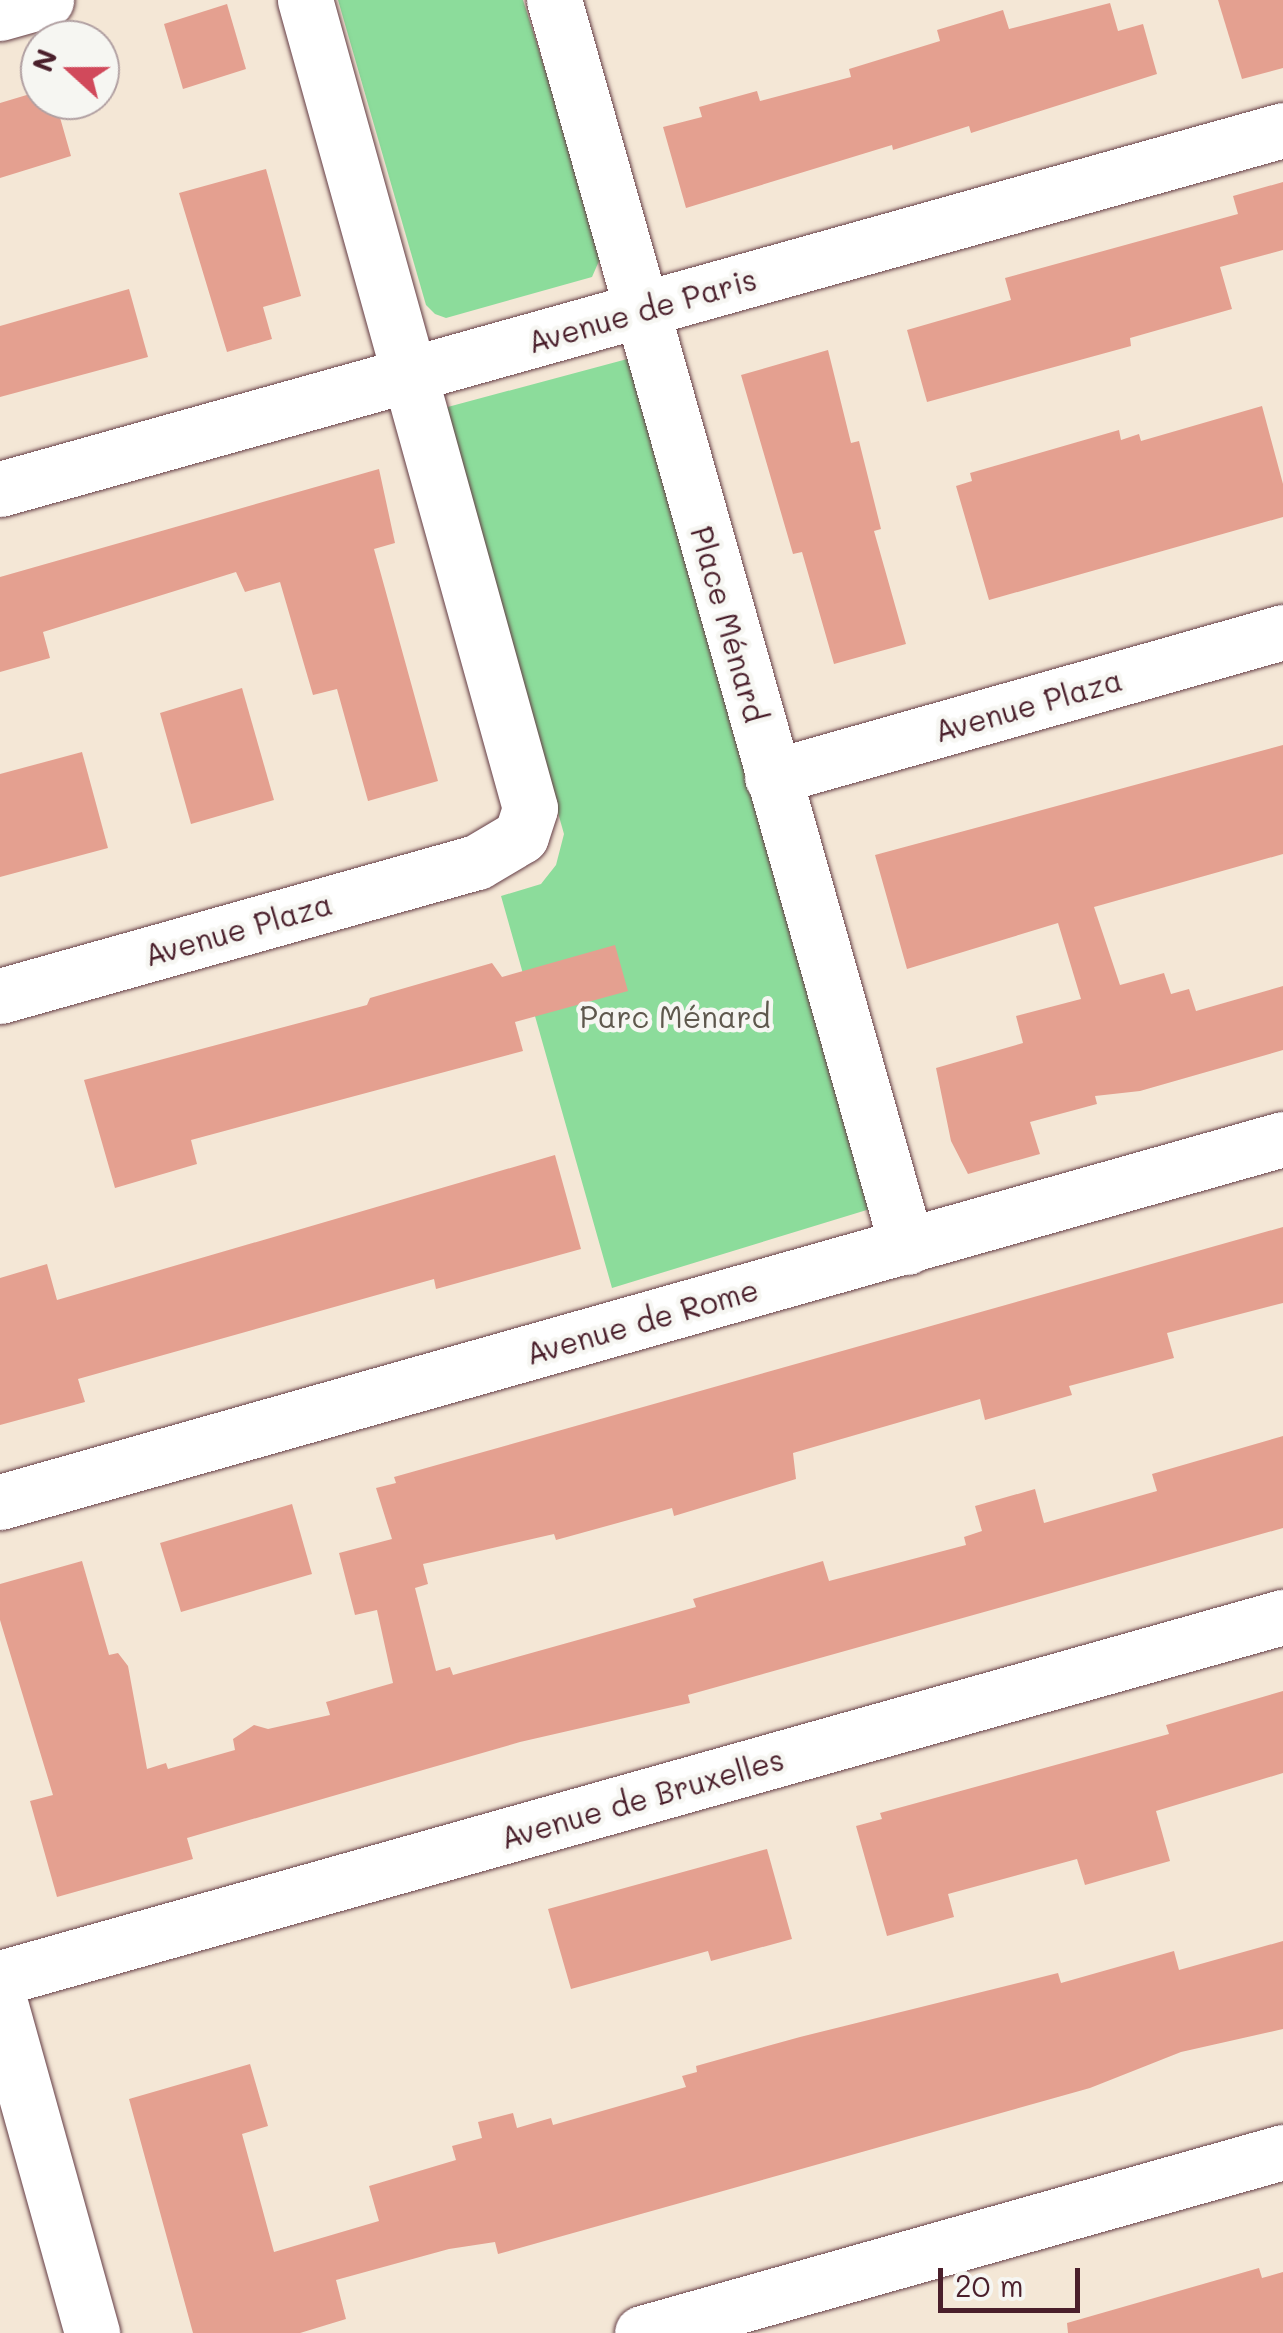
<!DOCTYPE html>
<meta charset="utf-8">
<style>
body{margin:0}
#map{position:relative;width:1283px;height:2333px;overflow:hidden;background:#f4e7d6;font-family:Mali,sans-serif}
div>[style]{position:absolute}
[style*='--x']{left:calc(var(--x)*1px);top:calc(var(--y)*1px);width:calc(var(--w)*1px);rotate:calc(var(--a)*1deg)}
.green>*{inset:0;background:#8cdc9b}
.building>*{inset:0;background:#e4a090}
.roads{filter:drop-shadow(0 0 2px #643d45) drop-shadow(0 0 2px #643d45)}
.minor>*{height:55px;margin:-27.5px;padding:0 27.5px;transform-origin:27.5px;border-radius:27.5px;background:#fff}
span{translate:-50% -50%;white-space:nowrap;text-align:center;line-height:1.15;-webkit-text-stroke:9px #f6f6f2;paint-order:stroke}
.street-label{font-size:30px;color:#4a1f2b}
.park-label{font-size:30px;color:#5e584d}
.north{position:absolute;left:20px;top:20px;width:100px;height:100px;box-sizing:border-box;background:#f6f6f2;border:2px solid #b1a0a2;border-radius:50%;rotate:291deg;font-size:28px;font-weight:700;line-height:40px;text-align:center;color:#4a1f2b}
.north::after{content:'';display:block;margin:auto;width:35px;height:45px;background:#d1495b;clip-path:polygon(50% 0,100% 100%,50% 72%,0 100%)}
.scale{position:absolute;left:938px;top:2268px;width:142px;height:45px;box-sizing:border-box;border:5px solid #4a1f2b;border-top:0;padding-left:12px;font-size:30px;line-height:35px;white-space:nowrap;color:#4a1f2b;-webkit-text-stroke:8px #f6f6f2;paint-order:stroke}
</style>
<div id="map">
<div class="green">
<i style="clip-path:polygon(338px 0,523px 0,603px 252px,592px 277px,446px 318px,435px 314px,426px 305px)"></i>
<i style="clip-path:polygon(631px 358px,870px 1209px,612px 1288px,501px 896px,541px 884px,556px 865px,564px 834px,444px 408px)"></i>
</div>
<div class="building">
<i style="clip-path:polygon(1218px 0,1283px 0,1283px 68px,1242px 79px)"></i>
<i style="clip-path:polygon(1110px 3px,1118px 31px,1143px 24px,1157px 74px,971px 133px,969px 126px,893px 150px,892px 145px,686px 208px,663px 127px,702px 117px,699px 107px,757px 91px,760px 101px,851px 77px,849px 69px,940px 41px,937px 30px,1003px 10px,1009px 29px)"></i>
<i style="clip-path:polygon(227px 4px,246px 69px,183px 89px,164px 24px)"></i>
<i style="clip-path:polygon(40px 91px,40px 100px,55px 100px,71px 156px,0 178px,0 103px)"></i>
<i style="clip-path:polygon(266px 169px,301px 296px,263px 307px,272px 339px,227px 352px,179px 193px)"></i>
<i style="clip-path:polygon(1283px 182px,1283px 250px,1220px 267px,1232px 309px,1130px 338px,1131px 346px,927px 402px,907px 330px,1011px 300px,1005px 278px,1238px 214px,1233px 196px)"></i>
<i style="clip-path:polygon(129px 289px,148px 357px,0 397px,0 326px)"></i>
<i style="clip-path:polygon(828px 350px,851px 443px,859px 441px,881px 529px,874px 531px,906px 644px,834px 664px,802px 552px,793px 554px,741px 375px)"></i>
<i style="clip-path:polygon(1262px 406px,1283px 484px,1283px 517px,989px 600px,956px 486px,972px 481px,970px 473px,1119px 430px,1121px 440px,1139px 434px,1141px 441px)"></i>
<i style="clip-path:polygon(379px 469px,395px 543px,374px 549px,438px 781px,368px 801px,337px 689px,313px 695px,280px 582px,245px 592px,236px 572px,43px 632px,50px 658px,0 672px,0 577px)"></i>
<i style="clip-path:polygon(242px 688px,274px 800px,191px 824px,160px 713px)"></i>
<i style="clip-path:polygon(1283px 745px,1283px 854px,1094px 907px,1120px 985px,1164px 973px,1171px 994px,1189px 989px,1196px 1011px,1283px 986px,1283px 1050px,1140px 1091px,1095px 1096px,1097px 1104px,1030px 1122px,1040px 1154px,968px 1174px,951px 1141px,936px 1068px,1023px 1043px,1016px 1016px,1081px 999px,1058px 923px,907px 969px,875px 855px)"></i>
<i style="clip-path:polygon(82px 752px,108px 848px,0 877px,0 774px)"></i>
<i style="clip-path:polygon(615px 945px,628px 991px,515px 1022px,523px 1051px,191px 1140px,197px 1164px,115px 1188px,84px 1080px,367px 1005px,370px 998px,492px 963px,502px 977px)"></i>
<i style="clip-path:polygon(555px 1155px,581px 1249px,436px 1289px,434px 1279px,78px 1379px,85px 1402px,0 1425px,0 1278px,47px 1264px,57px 1300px)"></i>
<i style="clip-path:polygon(1283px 1227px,1283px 1303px,1167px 1333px,1174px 1358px,1069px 1386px,1072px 1395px,985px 1420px,980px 1399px,793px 1453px,796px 1479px,674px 1516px,672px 1508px,556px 1540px,554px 1534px,423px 1564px,428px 1584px,415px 1588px,436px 1671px,450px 1667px,453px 1675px,696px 1607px,693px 1599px,823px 1561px,829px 1581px,966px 1545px,964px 1537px,982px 1531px,975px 1506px,1035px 1489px,1044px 1523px,1157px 1491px,1152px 1474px,1283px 1436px,1283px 1528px,688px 1695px,690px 1703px,520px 1742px,187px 1838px,193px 1859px,57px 1897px,30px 1801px,53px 1795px,0 1620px,0 1584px,82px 1561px,109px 1655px,118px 1653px,128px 1666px,147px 1769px,166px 1763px,168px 1769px,235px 1750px,233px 1739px,254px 1725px,268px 1729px,330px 1715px,326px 1702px,393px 1683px,377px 1610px,355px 1615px,339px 1553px,392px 1539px,376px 1488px,396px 1483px,394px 1477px)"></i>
<i style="clip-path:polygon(292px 1504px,312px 1574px,181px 1612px,160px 1543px)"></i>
<i style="clip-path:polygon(1283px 1691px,1283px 1773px,1156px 1811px,1170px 1861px,1085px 1885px,1077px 1859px,948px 1894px,954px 1917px,887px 1936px,856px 1826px,882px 1819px,880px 1813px,1169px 1734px,1166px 1725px)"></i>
<i style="clip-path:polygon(767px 1849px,792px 1939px,711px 1961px,708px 1951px,571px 1989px,548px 1909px)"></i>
<i style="clip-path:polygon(1283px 1941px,1283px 2029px,1181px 2052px,1090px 2088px,498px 2254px,495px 2242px,449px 2249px,336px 2280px,346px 2319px,300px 2333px,193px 2333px,129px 2099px,250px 2064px,268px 2126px,242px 2134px,274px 2252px,379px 2221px,369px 2186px,456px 2160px,452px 2146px,482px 2138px,478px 2122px,513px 2113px,517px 2128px,551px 2118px,553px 2125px,686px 2087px,682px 2076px,697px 2072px,696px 2066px,800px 2037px,1058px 1973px,1061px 1983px,1174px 1951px,1179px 1970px)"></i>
<i style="clip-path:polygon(1259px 2268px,1262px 2278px,1283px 2272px,1283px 2333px,1068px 2333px,1067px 2323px)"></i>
</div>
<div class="roads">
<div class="minor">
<i style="--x:554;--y:0;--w:1296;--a:74.19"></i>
<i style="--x:0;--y:13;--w:48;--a:-15.8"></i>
<i style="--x:0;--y:489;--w:1332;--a:-15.63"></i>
<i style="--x:772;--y:777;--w:531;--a:-15.84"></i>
<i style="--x:0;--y:996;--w:495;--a:-15.7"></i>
<i style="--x:477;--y:862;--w:51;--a:-30.6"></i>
<i style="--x:521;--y:836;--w:29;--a:-72"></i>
<i style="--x:530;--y:808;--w:839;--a:-105.56"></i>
<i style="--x:0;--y:1502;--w:1333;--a:-15.8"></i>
<i style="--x:0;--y:1978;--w:1333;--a:-15.72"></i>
<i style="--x:0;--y:2003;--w:343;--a:74.4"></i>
<i style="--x:642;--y:2333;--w:666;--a:-15.77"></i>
</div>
</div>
<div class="street-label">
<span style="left:642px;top:310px;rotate:-16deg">Avenue de Paris</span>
<span style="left:729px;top:624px;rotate:74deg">Place Ménard</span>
<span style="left:1028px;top:705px;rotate:-16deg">Avenue Plaza</span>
<span style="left:238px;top:929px;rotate:-16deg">Avenue Plaza</span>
<span style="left:642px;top:1321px;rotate:-16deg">Avenue de Rome</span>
<span style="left:642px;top:1798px;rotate:-16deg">Avenue de Bruxelles</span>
</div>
<div class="park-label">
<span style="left:675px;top:1016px">Parc Ménard</span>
</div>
<div class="north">N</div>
<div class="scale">20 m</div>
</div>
